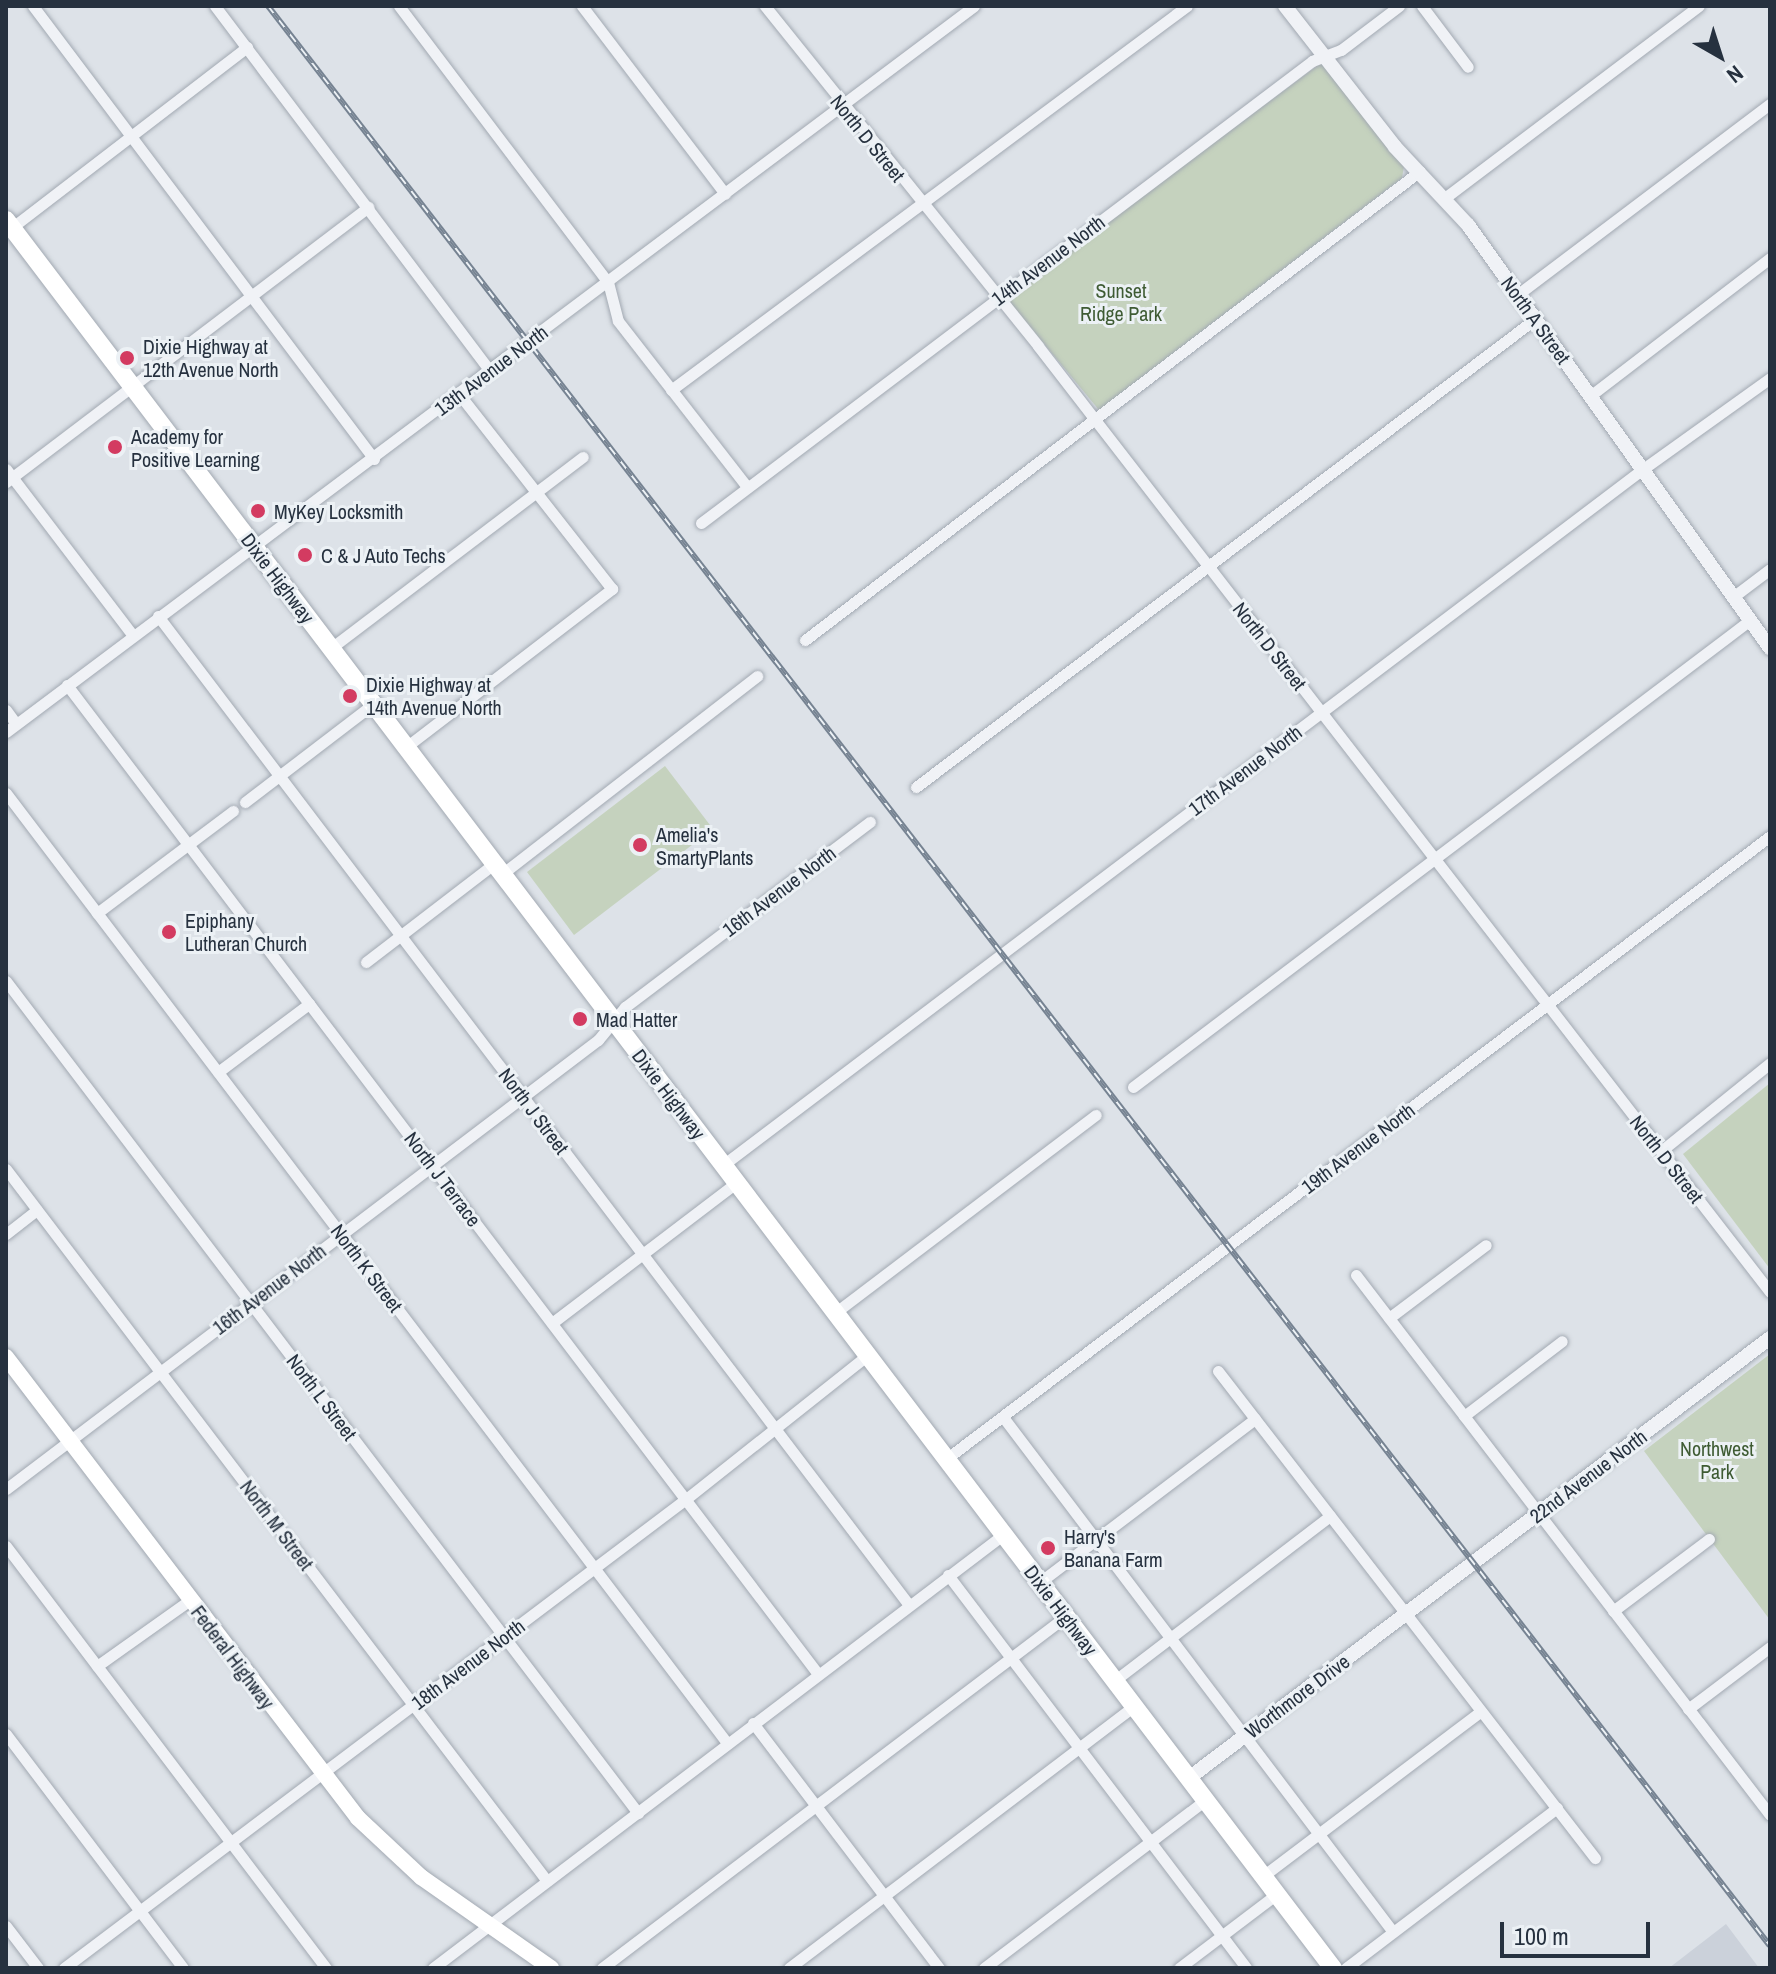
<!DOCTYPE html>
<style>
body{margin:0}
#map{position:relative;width:1776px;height:1974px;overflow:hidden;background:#dde2e8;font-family:"Archivo Narrow",sans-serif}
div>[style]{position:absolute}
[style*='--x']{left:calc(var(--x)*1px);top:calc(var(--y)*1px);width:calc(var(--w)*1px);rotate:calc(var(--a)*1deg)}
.built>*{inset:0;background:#cbd1da}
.green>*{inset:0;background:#c5d2be}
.roads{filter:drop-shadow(0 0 2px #a2a9b2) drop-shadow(0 0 2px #a2a9b2)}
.minor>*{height:11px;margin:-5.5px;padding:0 5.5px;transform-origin:5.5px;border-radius:5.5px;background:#f0f2f6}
.tertiary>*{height:14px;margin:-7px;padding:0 7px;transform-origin:7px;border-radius:7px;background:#f0f2f6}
.secondary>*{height:16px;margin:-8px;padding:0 8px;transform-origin:8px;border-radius:8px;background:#fff}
.primary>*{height:18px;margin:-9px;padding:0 9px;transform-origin:9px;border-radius:9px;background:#fff}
.rail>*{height:6px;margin-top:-3px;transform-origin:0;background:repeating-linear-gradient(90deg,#ecf1f5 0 9px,#768392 0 18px);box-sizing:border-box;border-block:2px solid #768392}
.dots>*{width:22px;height:22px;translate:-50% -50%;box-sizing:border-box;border:4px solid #ecf1f5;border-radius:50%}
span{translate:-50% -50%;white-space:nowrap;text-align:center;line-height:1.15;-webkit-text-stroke:6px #ecf1f5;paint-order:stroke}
.street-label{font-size:20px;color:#26313f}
.park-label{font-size:20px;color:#3e5b33}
.poi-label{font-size:20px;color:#26313f}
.left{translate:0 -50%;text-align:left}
.frame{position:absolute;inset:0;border:8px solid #26313f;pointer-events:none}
.north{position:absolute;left:1680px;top:16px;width:80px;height:80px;-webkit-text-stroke:6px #ecf1f5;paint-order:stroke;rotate:141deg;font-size:22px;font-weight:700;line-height:32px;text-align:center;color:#26313f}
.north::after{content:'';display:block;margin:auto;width:28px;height:36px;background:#26313f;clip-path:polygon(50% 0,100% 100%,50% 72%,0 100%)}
.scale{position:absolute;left:1500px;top:1922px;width:150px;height:36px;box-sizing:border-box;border:4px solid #26313f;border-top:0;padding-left:10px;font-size:24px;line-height:28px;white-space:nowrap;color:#26313f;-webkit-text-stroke:6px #ecf1f5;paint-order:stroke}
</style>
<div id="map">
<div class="built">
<i style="clip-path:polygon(1726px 1924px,1759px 1968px,1669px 1968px)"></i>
</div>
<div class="green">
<i style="clip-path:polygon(1321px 63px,1404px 166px,1402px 178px,1099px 410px,1006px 298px)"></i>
<i style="clip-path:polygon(665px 766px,713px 829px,574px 935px,527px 872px)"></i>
<i style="clip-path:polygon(1770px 1083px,1770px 1269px,1683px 1154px)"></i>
<i style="clip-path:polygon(1770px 1354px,1770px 1620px,1644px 1451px)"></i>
</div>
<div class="roads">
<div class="minor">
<i style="--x:33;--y:6;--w:567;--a:53.03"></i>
<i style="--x:215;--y:6;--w:457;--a:53"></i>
<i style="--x:399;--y:6;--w:346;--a:52.9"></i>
<i style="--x:608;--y:282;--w:40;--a:75.6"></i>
<i style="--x:618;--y:321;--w:210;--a:52.1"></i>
<i style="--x:582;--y:6;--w:236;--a:52.7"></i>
<i style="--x:765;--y:6;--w:436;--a:51.2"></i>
<i style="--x:1038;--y:346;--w:1196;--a:52.27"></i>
<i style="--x:1422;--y:6;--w:76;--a:53"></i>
<i style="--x:1446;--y:197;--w:317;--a:-37.1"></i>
<i style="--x:10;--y:229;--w:299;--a:-37.5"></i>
<i style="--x:1517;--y:295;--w:317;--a:-37.1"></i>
<i style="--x:671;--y:390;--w:643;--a:-36.66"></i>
<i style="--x:1590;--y:396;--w:227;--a:-37.5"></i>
<i style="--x:6;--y:469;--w:210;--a:52.7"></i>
<i style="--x:6;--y:482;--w:455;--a:-37.2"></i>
<i style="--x:701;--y:523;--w:766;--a:-37.09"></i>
<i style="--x:1312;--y:61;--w:31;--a:-21"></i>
<i style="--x:1341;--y:50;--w:73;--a:-37.2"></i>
<i style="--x:1733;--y:597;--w:46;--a:-37.1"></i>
<i style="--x:158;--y:616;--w:1242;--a:52.79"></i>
<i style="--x:805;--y:640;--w:773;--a:-37.33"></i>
<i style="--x:331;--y:648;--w:316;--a:-37.2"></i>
<i style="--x:67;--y:685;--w:1242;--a:52.79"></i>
<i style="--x:6;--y:710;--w:17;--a:54"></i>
<i style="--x:6;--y:732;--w:1210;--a:-36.87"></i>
<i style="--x:406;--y:747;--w:260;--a:-37.5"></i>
<i style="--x:612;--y:589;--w:248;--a:-128.1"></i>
<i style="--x:916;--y:787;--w:776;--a:-37.09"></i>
<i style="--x:6;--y:793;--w:1193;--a:52.8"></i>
<i style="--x:245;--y:802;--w:161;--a:-37.4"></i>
<i style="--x:502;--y:874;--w:323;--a:-37.8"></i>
<i style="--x:97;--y:913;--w:170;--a:-36.9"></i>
<i style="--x:366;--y:962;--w:163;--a:-37.5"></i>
<i style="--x:6;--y:981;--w:1045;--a:52.78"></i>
<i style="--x:218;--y:1072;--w:114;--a:-36.8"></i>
<i style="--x:1133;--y:1087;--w:774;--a:-37.12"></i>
<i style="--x:1661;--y:1151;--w:140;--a:-38.9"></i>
<i style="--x:723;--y:1165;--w:1154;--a:-37.11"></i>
<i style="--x:1643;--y:469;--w:156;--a:-35.6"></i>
<i style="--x:6;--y:1169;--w:894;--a:52.77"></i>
<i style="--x:6;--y:1234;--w:39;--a:-38"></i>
<i style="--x:1356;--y:1275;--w:680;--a:52.52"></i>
<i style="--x:836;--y:1312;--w:326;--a:-37.2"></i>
<i style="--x:1389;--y:1318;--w:121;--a:-37"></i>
<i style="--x:552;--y:1323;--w:233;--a:-37.3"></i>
<i style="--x:1218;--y:1371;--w:616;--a:52.26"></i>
<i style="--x:1464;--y:1416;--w:123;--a:-37.4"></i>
<i style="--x:1003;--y:1417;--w:646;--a:52.86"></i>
<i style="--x:946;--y:1459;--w:1033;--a:-37.09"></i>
<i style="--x:6;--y:1489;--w:743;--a:-37.18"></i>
<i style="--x:598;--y:1040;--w:43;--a:-50.7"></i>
<i style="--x:625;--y:1007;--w:307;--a:-37.1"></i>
<i style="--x:6;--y:1546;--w:530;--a:52.83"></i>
<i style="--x:948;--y:1575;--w:493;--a:52.8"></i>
<i style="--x:1040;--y:1582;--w:270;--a:-37.2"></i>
<i style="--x:1613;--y:1611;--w:120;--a:-36.9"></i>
<i style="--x:97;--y:1666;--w:114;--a:-35.4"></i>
<i style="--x:1114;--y:1681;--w:272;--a:-37.4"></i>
<i style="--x:1688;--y:1709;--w:103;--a:-37.1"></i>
<i style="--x:753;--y:1723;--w:308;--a:52.8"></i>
<i style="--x:6;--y:1734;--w:293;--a:52.9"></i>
<i style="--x:1263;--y:1876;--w:273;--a:-37.1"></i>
<i style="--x:6;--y:1926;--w:53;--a:52.7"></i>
<i style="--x:64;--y:1968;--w:779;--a:-37.02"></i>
<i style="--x:686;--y:1499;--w:232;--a:-38.4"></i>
<i style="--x:433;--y:1968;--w:717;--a:-37.24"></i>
<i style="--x:602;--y:1968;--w:582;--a:-37.18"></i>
<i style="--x:789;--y:1968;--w:433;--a:-37.2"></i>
<i style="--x:984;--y:1968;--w:278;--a:-37.2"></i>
<i style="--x:1179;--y:1968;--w:123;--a:-37.1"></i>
<i style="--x:1346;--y:1968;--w:265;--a:-37.2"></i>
</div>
<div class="tertiary">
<i style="--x:1285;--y:6;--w:179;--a:52"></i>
<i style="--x:1395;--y:147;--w:107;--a:46.9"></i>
<i style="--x:1468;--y:225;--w:520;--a:54.48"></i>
<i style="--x:1189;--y:1778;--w:729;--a:-37.14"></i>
</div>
<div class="secondary">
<i style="--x:6;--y:1357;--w:580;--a:52.64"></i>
<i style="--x:358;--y:1818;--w:86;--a:43.1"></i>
<i style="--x:421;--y:1877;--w:159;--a:35"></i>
</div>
<div class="primary">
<i style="--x:6;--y:220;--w:2195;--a:52.8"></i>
</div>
</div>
<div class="rail">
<i style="--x:268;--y:6;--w:2453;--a:52.25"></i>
</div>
<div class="dots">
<i style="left:127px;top:358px;background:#d33b61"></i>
<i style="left:115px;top:447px;background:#d33b61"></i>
<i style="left:258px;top:511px;background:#d33b61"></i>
<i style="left:305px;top:555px;background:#d33b61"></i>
<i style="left:350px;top:696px;background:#d33b61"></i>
<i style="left:640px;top:845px;background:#d33b61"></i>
<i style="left:169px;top:932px;background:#d33b61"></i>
<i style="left:580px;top:1019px;background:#d33b61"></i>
<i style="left:1048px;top:1548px;background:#d33b61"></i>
</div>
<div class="street-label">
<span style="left:868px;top:138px;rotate:51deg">North D Street</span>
<span style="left:1048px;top:260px;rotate:-37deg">14th Avenue North</span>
<span style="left:1536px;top:320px;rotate:54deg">North A Street</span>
<span style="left:491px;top:370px;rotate:-37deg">13th Avenue North</span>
<span style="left:278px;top:578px;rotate:53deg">Dixie Highway</span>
<span style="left:1270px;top:646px;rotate:52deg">North D Street</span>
<span style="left:1245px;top:770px;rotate:-37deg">17th Avenue North</span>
<span style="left:779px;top:891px;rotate:-37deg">16th Avenue North</span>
<span style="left:669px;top:1094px;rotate:53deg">Dixie Highway</span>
<span style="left:534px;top:1111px;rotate:53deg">North J Street</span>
<span style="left:1358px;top:1148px;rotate:-37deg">19th Avenue North</span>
<span style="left:1667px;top:1159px;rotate:52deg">North D Street</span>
<span style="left:443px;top:1179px;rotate:53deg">North J Terrace</span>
<span style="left:367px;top:1268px;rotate:53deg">North K Street</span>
<span style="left:269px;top:1289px;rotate:-37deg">16th Avenue North</span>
<span style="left:322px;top:1397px;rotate:53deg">North L Street</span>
<span style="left:1588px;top:1476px;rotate:-37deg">22nd Avenue North</span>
<span style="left:277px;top:1525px;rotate:53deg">North M Street</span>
<span style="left:1061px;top:1610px;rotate:53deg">Dixie Highway</span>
<span style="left:233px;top:1657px;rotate:53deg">Federal Highway</span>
<span style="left:468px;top:1664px;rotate:-37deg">18th Avenue North</span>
<span style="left:1297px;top:1696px;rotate:-37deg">Worthmore Drive</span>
</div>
<div class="park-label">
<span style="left:1121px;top:302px">Sunset<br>Ridge Park</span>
<span style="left:1717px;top:1460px">Northwest<br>Park</span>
</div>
<div class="poi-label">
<span class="left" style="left:143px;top:358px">Dixie Highway at<br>12th Avenue North</span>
<span class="left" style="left:131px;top:448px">Academy for<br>Positive Learning</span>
<span class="left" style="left:274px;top:511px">MyKey Locksmith</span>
<span class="left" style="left:321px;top:555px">C &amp; J Auto Techs</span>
<span class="left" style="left:366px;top:696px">Dixie Highway at<br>14th Avenue North</span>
<span class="left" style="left:656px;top:846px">Amelia's<br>SmartyPlants</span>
<span class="left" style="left:185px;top:932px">Epiphany<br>Lutheran Church</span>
<span class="left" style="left:596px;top:1019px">Mad Hatter</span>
<span class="left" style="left:1064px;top:1548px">Harry's<br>Banana Farm</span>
</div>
<div class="frame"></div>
<div class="north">N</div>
<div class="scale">100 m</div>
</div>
